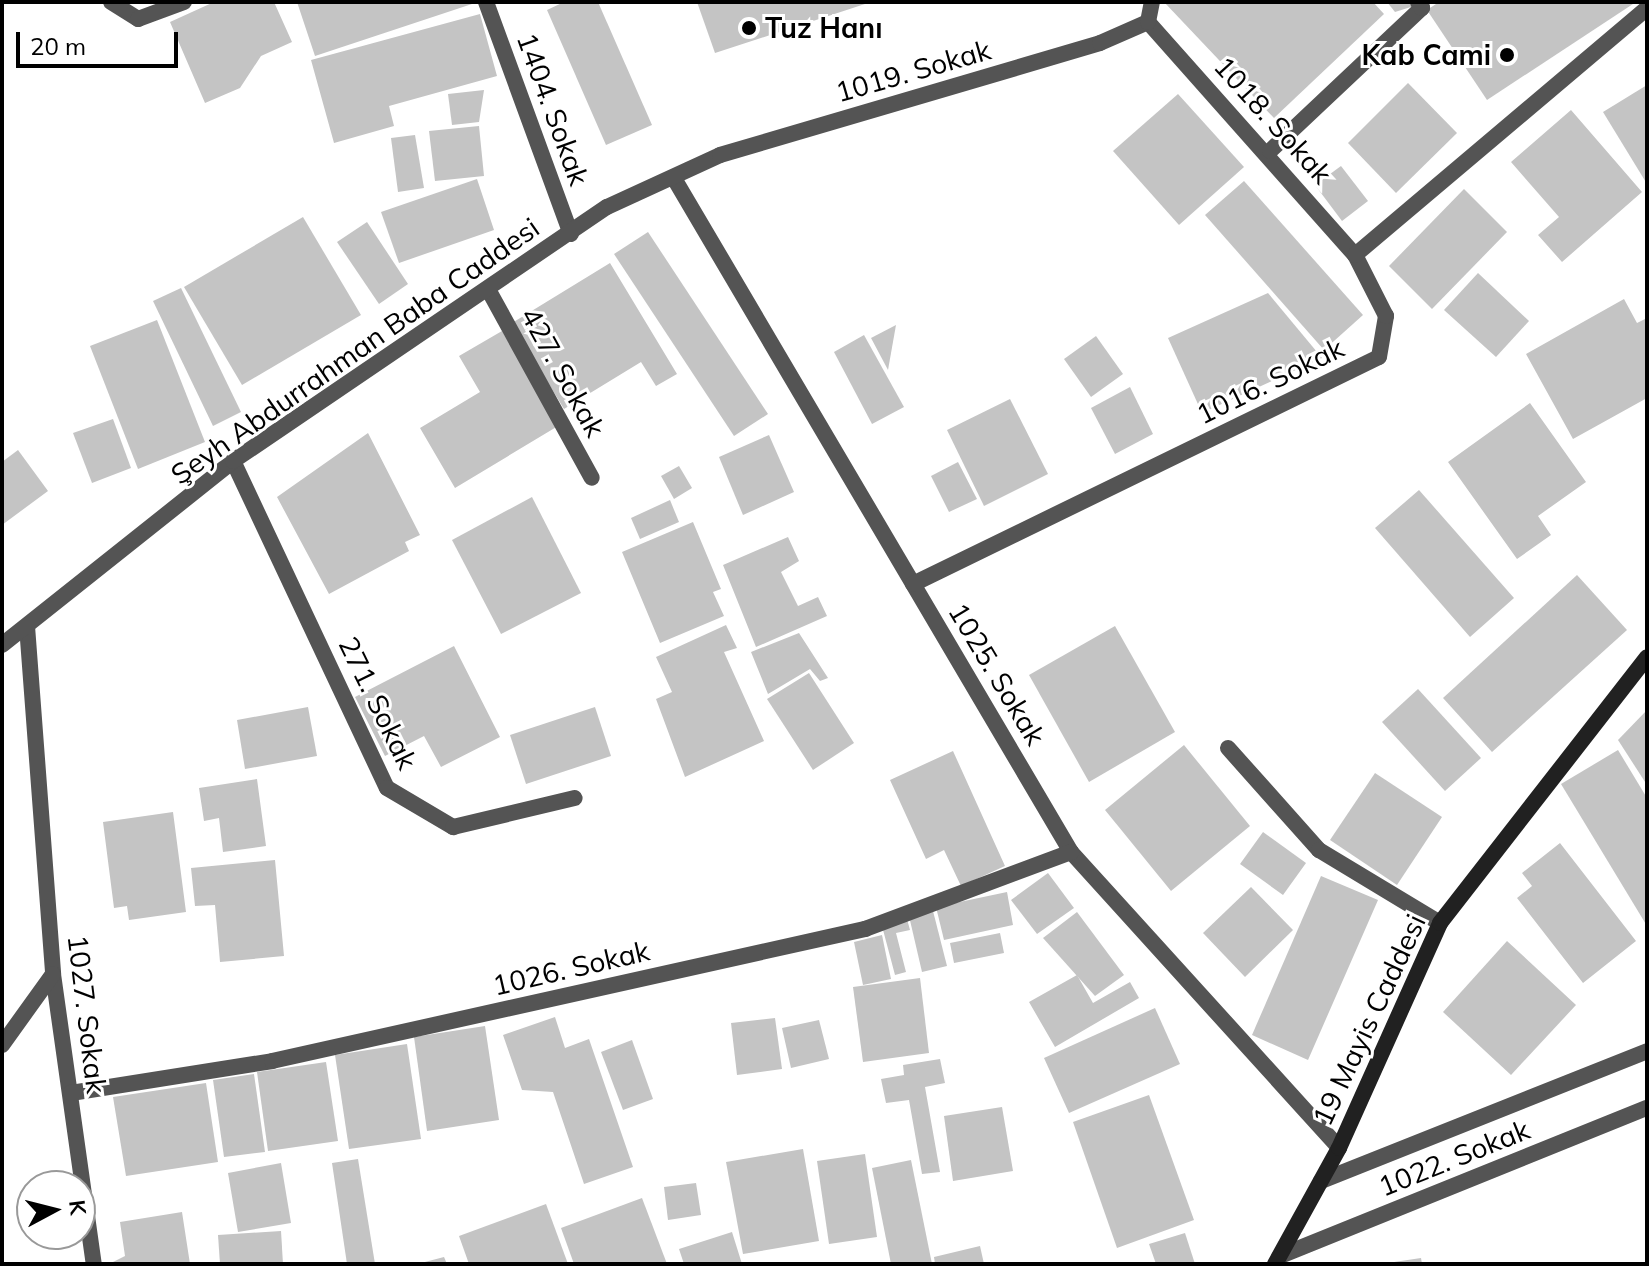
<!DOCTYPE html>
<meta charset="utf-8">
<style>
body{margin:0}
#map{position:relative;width:1649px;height:1266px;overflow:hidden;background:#fff;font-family:Mulish,sans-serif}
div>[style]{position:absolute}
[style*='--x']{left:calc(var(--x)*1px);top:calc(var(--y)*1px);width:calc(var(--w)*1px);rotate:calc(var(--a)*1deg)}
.building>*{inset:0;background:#c4c4c4}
.street>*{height:16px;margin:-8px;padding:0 8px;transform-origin:8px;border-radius:8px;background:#545454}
.secondary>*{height:16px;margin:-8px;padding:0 8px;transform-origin:8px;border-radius:8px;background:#212121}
.dots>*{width:22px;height:22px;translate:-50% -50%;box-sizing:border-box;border:4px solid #fff;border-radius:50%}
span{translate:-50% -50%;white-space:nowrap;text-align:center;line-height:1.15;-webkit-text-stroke:6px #fff;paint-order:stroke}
.poi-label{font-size:28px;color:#000;font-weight:700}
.left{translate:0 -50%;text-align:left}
.right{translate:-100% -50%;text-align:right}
.street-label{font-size:28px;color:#000}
.frame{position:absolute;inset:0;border:4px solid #000;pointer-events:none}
.north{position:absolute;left:16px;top:1170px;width:80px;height:80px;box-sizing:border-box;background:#fff;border:2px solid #999;border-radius:50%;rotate:83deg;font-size:22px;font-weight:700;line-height:32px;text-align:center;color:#000}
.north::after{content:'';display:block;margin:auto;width:28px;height:36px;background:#000;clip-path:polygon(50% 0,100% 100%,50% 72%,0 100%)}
.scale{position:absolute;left:16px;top:32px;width:162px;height:36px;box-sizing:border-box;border:4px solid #000;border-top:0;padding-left:10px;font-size:24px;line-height:28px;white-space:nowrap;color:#000;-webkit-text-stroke:6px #fff;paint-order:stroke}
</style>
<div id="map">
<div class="building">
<i style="clip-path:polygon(214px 2px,274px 2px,292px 42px,261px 56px,240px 88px,205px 103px,170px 22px)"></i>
<i style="clip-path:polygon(297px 2px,475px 2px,475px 3px,315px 56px)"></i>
<i style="clip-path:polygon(564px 2px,598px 2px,652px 125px,606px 145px,547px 10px)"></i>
<i style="clip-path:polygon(697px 2px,868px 2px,868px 3px,715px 53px)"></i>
<i style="clip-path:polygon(1164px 2px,1373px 2px,1384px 14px,1274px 118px)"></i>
<i style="clip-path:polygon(1387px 2px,1412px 2px,1414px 6px,1395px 12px)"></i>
<i style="clip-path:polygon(1439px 2px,1636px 2px,1487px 100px,1427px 10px)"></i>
<i style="clip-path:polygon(480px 14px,497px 76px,389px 106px,394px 126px,334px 143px,311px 60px)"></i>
<i style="clip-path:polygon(1408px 83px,1457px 133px,1396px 193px,1348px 143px)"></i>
<i style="clip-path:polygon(1647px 85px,1647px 184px,1603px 112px)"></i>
<i style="clip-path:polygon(484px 90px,479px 122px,452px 125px,448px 94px)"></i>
<i style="clip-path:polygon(1178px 94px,1244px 167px,1179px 225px,1113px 151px)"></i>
<i style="clip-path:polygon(1571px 110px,1642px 192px,1562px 262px,1538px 235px,1559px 217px,1511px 162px)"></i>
<i style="clip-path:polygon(479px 126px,484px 176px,435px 181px,429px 131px)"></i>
<i style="clip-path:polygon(415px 135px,424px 188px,398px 192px,391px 138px)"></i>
<i style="clip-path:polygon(1341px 166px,1368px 201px,1342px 221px,1315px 185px)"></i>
<i style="clip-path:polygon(477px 179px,494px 230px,399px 263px,381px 212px)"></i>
<i style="clip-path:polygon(1244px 181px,1363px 315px,1324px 350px,1205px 215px)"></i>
<i style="clip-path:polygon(1464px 189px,1507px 232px,1432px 309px,1389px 266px)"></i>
<i style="clip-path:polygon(303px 217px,361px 315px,242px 385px,184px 287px)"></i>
<i style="clip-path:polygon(367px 222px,408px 284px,379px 304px,337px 242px)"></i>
<i style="clip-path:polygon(648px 232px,768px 414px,734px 436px,614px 254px)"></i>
<i style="clip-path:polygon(610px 263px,677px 374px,656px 386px,641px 362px,564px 409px,512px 323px)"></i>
<i style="clip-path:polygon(1478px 273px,1529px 321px,1496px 357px,1444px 310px)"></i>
<i style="clip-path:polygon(181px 288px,241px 412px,213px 426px,153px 301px)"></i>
<i style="clip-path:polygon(1268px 293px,1322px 358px,1202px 413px,1168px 338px)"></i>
<i style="clip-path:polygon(1624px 299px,1637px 323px,1647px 318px,1647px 398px,1573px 439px,1526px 354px)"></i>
<i style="clip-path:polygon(157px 320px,205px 442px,138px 469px,90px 346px)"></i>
<i style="clip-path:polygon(896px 325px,888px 370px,871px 338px)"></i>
<i style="clip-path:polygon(502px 331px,558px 426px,455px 488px,420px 428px,480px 392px,459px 356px)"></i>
<i style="clip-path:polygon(864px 335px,904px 407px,872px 424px,834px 352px)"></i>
<i style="clip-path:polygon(1096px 336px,1123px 374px,1091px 397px,1064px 359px)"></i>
<i style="clip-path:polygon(1130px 387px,1153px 434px,1115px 454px,1091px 408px)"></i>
<i style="clip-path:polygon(1010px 399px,1048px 474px,984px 506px,947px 430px)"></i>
<i style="clip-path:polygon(1530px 403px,1586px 482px,1538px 516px,1551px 535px,1517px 559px,1448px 462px)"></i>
<i style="clip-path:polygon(113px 419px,131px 468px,92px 483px,73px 433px)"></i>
<i style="clip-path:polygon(368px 433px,420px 535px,405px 542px,409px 551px,329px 594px,277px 497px)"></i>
<i style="clip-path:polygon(769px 435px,794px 492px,743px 515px,719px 457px)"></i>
<i style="clip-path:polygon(18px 450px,48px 491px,2px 525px,2px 462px)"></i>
<i style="clip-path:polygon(958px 462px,977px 499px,949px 512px,931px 476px)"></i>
<i style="clip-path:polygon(679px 466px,692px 488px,674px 499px,661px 476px)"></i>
<i style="clip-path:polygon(1419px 490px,1514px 598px,1470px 637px,1375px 528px)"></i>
<i style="clip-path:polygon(532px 497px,581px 593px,501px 634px,452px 540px)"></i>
<i style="clip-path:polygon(670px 500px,679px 522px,640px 539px,631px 518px)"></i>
<i style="clip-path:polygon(693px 522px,721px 589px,713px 592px,724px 616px,660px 643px,622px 552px)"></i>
<i style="clip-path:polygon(788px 537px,799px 561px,781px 572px,798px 606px,818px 597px,827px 616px,756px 647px,723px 565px)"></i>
<i style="clip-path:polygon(1577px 575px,1627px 630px,1492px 752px,1443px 698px)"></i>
<i style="clip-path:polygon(726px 625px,737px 648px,724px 652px,764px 741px,685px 777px,656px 699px,672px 692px,656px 657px)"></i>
<i style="clip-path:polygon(1115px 626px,1175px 732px,1089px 782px,1029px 675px)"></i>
<i style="clip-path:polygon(799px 633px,828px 678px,820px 681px,810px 669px,768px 694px,751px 652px)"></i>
<i style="clip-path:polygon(454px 646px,500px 737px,441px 767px,424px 736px,385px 756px,355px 697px)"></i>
<i style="clip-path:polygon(809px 673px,854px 743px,813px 770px,767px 699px)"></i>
<i style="clip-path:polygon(1418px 689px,1481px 758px,1445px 791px,1382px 722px)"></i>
<i style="clip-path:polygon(308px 707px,317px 756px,245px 769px,237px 720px)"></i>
<i style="clip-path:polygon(595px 707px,611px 756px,526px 784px,510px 735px)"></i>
<i style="clip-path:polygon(1647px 710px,1647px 785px,1618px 740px)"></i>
<i style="clip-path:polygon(1184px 745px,1250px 826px,1171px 891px,1105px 810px)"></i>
<i style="clip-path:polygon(1618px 750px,1647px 798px,1647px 926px,1561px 784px)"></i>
<i style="clip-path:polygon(953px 751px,1005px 866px,961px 886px,944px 850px,926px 859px,890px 780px)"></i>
<i style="clip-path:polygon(1375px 773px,1442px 817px,1397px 885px,1330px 840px)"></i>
<i style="clip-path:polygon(257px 779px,266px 846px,223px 852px,219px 818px,204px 821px,199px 788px)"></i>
<i style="clip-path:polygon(173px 812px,186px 912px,129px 920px,127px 906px,114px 908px,103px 822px)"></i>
<i style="clip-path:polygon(1263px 832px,1306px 863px,1283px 895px,1240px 864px)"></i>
<i style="clip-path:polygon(1560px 843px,1636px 941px,1583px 983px,1517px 898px,1532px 886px,1522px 873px)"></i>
<i style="clip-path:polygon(275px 860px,284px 956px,220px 962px,215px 905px,195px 906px,191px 868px)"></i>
<i style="clip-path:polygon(1048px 873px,1074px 908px,1037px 934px,1011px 900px)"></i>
<i style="clip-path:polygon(1321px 876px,1378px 900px,1308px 1060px,1252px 1035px)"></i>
<i style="clip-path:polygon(1251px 887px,1293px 930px,1245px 977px,1203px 933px)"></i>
<i style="clip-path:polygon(1007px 892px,1013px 925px,944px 940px,936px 907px)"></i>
<i style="clip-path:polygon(933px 911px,947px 966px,922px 972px,909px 916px)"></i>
<i style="clip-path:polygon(1077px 912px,1124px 975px,1095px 996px,1043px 938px)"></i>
<i style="clip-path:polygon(907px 919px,910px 930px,896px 933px,906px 972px,895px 975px,882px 926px)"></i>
<i style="clip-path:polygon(1000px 933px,1004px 953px,954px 963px,950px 943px)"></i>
<i style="clip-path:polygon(882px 935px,891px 979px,863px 985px,854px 942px)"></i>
<i style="clip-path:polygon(1507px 941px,1576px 1005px,1511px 1075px,1443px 1012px)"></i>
<i style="clip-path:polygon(1077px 975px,1093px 1003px,1130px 982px,1139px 998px,1055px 1047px,1029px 1002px)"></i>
<i style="clip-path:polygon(920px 978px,929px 1053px,863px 1062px,853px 987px)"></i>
<i style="clip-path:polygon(1155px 1008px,1180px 1064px,1069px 1113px,1044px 1058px)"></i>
<i style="clip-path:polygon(555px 1017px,565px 1048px,589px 1039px,633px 1167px,584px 1184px,553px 1092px,522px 1090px,503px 1035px)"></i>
<i style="clip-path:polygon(775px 1018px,782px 1069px,737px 1075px,731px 1023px)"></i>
<i style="clip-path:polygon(819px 1020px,829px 1059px,791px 1068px,782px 1028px)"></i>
<i style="clip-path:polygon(485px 1026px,499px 1120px,427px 1131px,414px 1037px)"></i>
<i style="clip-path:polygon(632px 1040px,653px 1099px,623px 1110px,601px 1052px)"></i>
<i style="clip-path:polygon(407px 1044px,421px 1139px,349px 1149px,335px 1055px)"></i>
<i style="clip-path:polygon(940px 1059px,945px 1083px,925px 1087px,940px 1172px,922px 1174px,909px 1100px,886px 1103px,881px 1079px,904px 1075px,903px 1065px)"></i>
<i style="clip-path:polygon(326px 1062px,338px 1141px,268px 1151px,257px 1072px)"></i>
<i style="clip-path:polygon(254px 1074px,265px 1152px,224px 1157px,213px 1080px)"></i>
<i style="clip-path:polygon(206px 1083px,218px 1162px,126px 1176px,113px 1097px)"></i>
<i style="clip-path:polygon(1149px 1095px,1194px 1220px,1117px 1248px,1073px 1122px)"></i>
<i style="clip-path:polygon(1002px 1107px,1013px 1171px,953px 1181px,944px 1116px)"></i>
<i style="clip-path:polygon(803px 1149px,819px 1241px,743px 1254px,726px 1162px)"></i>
<i style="clip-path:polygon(865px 1154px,877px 1237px,829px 1244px,817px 1161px)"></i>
<i style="clip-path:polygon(358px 1159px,375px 1264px,347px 1264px,332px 1163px)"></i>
<i style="clip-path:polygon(911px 1160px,932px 1264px,891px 1264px,872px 1168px)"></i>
<i style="clip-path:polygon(281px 1163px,291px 1223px,238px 1232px,228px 1173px)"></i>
<i style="clip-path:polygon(696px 1183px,701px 1215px,668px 1220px,664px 1187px)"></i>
<i style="clip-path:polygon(642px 1198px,667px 1264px,574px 1264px,561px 1228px)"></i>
<i style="clip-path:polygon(546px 1204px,568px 1264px,469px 1264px,459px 1236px)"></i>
<i style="clip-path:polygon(182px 1212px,190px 1264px,109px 1264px,125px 1256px,120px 1222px)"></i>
<i style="clip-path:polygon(281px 1231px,283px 1264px,220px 1264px,218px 1235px)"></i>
<i style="clip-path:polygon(732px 1232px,742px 1264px,684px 1264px,679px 1249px)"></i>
<i style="clip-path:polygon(1185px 1233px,1195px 1264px,1156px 1264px,1149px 1244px)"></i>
<i style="clip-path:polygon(980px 1246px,984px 1264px,935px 1264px,934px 1257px)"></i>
<i style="clip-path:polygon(444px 1257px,447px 1264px,422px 1264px,421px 1263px)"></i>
<i style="clip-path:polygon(1421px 1258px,1422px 1264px,1394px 1264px,1394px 1262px)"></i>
</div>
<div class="street">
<i style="--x:111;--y:2;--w:32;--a:32"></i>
<i style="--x:138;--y:19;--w:49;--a:-20.3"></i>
<i style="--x:486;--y:2;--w:247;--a:69.9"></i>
<i style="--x:1148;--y:22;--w:312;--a:48.4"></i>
<i style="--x:1270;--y:151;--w:209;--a:-43.3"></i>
<i style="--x:1422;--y:8;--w:7;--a:-124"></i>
<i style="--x:675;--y:180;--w:780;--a:59.49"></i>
<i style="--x:1071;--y:852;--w:399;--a:47.8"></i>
<i style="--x:489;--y:291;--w:213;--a:61.2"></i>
<i style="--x:233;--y:461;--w:361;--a:64.8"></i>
<i style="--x:387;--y:788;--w:77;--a:30.6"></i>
<i style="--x:453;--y:827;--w:125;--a:-13.4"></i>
<i style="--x:913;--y:584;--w:518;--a:-25.97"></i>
<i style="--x:1379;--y:357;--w:42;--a:-80.3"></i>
<i style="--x:1386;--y:316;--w:68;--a:-116.9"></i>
<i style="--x:1355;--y:255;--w:382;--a:-40.2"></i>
<i style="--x:27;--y:626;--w:349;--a:85.7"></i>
<i style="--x:53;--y:974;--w:293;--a:82"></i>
<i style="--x:2;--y:645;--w:295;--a:-38.5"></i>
<i style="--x:233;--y:461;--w:452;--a:-34.2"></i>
<i style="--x:607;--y:207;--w:124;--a:-24.7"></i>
<i style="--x:720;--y:155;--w:396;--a:-16.4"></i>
<i style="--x:1100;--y:43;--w:52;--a:-23.6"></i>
<i style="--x:1148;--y:22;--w:20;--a:-79"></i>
<i style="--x:1228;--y:748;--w:137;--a:48.3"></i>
<i style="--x:1319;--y:850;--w:141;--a:31.1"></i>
<i style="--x:2;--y:1045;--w:87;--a:-54.3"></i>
<i style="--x:71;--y:1093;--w:204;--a:-9"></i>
<i style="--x:272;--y:1061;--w:608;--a:-12.55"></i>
<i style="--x:865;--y:929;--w:220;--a:-20.5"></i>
<i style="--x:1321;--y:1181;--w:351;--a:-21.7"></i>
<i style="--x:1280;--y:1256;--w:396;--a:-22"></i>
</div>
<div class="secondary">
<i style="--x:1275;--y:1264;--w:132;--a:-61.1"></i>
<i style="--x:1339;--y:1148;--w:247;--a:-65.8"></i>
<i style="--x:1440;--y:923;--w:337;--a:-52.1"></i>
</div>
<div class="dots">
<i style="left:749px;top:28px;background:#000"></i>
<i style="left:1507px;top:55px;background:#000"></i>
</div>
<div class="poi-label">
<span class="left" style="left:765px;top:28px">Tuz Hanı</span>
<span class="right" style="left:1491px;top:55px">Kab Cami</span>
</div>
<div class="street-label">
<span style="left:913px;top:71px;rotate:-16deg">1019. Sokak</span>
<span style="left:553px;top:109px;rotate:70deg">1404. Sokak</span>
<span style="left:1273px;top:120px;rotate:48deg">1018. Sokak</span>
<span style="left:355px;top:351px;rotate:-35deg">Şeyh Abdurrahman Baba Caddesi</span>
<span style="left:563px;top:372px;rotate:61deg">427. Sokak</span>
<span style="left:1270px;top:381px;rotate:-26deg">1016. Sokak</span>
<span style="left:997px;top:674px;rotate:59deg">1025. Sokak</span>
<span style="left:378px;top:703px;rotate:64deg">271. Sokak</span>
<span style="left:571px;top:968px;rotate:-13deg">1026. Sokak</span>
<span style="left:87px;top:1014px;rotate:83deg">1027. Sokak</span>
<span style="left:1369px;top:1020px;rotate:-65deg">19 Mayis Caddesi</span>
<span style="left:1454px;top:1158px;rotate:-22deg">1022. Sokak</span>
</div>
<div class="frame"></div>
<div class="north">K</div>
<div class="scale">20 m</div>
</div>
